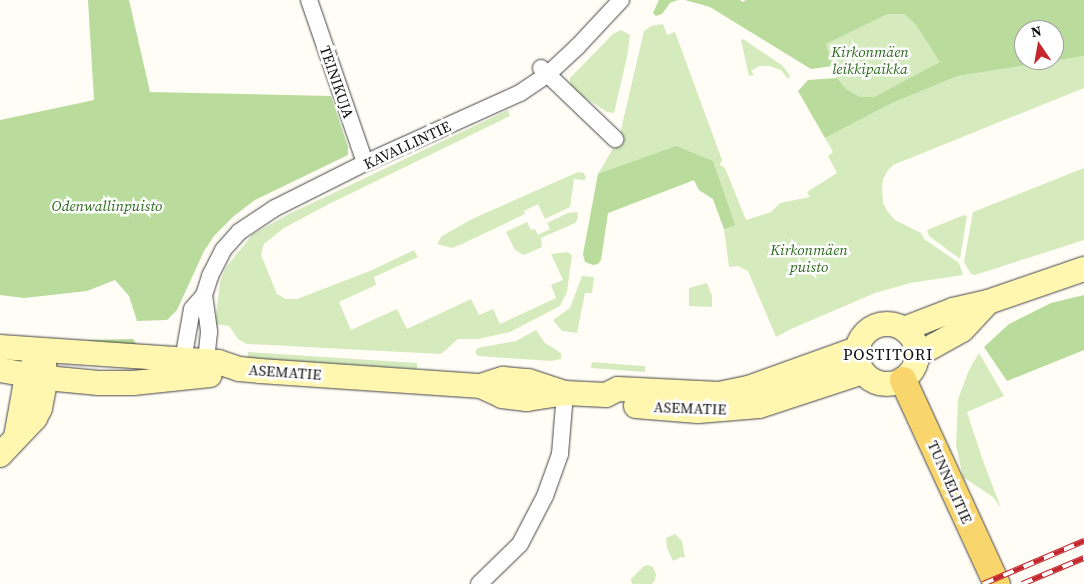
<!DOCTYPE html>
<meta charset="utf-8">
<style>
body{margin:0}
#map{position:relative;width:1084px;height:584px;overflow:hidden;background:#fffdf5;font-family:"Source Serif 4",serif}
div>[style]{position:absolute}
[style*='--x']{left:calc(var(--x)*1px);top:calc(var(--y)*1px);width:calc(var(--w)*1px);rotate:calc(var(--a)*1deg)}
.green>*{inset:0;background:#d5ebbd}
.forest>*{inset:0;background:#b9dc9c}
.roads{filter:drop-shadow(0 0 1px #444) drop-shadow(0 0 1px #444)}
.street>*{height:16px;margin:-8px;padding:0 8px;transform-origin:8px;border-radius:8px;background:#fff}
.secondary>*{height:24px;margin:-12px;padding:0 12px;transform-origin:12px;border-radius:12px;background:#fff6b0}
.secondary>.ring{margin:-12px;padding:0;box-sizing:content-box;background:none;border:24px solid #fff6b0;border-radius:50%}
.primary>*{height:26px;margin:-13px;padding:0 13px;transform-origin:13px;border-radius:13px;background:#f9d66b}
.rail>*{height:5.5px;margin-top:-2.75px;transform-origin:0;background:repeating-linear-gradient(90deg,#fff 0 11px,#c4262e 0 22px);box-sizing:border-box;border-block:1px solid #c4262e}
span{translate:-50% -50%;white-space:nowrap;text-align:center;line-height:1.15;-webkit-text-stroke:5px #fff;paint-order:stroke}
.park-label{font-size:15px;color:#2f6b1f;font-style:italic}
.street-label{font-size:15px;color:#111}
.neighbourhood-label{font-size:16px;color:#111;letter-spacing:1px}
.north{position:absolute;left:1014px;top:20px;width:50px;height:50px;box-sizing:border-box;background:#fff;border:1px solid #a0a0a0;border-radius:50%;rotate:348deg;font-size:14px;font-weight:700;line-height:20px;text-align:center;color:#111}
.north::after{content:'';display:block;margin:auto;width:18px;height:22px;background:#c4262e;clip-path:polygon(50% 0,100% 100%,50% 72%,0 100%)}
</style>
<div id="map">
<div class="green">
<i style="clip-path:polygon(888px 14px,904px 14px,916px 25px,941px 62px,874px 97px,860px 97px,846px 89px,837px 78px,826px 44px)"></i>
<i style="clip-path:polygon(663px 24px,667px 35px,675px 32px,722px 160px,720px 165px,725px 168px,746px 220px,771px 212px,780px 203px,810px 197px,807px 192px,837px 173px,828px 156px,833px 152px,825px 138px,892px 103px,958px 76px,1084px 56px,1084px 88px,893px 165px,888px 170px,883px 179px,882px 190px,883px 203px,888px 212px,895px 220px,921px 233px,924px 239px,959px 263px,963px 275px,910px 283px,875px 293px,791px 329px,776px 337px,748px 271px,738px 266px,729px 267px,724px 229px,713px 199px,699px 190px,694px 180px,608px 213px,598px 174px,619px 138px,644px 31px,651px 26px)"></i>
<i style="clip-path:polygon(621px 30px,630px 35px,627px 57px,614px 113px,607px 112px,587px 99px,572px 90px,570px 84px,570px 78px,613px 34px)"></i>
<i style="clip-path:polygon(743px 39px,783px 66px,790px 76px,788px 79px,781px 70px,769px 66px,759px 66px,751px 71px,754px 75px,749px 76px,741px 40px)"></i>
<i style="clip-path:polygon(508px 110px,510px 116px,329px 204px,284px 228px,264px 244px,261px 255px,277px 294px,286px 299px,297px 299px,370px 271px,414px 250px,418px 257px,374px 277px,376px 285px,339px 302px,351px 330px,397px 309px,407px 329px,471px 299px,479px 315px,493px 309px,500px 324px,556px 298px,551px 285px,563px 280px,551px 254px,568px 252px,572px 255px,567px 292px,560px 306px,510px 332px,478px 339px,458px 339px,441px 354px,247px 344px,238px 339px,229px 326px,215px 324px,220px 282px,226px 267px,253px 234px,287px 215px)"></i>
<i style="clip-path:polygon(1084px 168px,1084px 240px,975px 275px,971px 274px,964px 262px,973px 212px)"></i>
<i style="clip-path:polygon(578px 172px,584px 173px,586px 178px,584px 180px,574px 179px,570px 207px,545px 219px,538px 204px,524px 211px,525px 214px,462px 244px,452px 248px,437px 244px,442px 236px,472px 219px)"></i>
<i style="clip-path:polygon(577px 212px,578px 218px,575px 223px,541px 238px,542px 247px,524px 255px,515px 250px,506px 232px,527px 222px,531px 230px,535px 229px,538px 235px,550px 229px,547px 223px,568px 213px)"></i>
<i style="clip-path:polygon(964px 215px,967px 216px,960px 259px,929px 236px,927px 230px)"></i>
<i style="clip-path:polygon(582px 276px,594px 277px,592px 293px,585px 293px,577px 333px,562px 331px,553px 320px,570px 308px)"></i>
<i style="clip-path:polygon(707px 283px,712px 296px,712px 307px,689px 306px,689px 288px)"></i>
<i style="clip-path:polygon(536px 330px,545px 343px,561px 353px,561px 359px,551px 361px,478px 356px,475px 352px,478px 348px,516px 341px)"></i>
<i style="clip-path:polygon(248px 352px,417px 363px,417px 369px,248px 358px)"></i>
<i style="clip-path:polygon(979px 353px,1004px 396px,967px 412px,983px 461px,1001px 508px,993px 497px,963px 477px,956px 446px,958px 399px,969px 370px)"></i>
<i style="clip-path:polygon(592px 362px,642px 366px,645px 366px,645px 372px,591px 368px)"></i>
<i style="clip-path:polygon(675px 534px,682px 541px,685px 558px,681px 557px,673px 561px,667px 548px,666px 538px)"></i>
<i style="clip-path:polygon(648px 565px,653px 567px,656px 574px,655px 580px,652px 584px,632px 584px,631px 579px,644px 566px)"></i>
</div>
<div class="forest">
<i style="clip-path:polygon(88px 0,129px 0,150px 92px,331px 96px,348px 147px,348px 155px,255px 200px,234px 216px,214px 236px,204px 251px,177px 310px,167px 320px,137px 321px,129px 296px,115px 280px,87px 291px,24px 298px,0 295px,0 120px,94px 100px)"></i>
<i style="clip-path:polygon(659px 0,678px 0,670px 3px,662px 14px,656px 16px,653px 13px)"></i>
<i style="clip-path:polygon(evenodd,685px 0,740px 0,743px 2px,746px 0,1084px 0,1084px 56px,958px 76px,892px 103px,825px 138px,798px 91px,808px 80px,837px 78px,846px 89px,860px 97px,874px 97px,940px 62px,916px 25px,904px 14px,888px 14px,826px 44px,833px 66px,811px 69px,710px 7px,685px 0,1024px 30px,1054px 30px,1054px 60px,1024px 60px,1024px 30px)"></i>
<i style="clip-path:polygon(676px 146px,713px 161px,735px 225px,724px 229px,713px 199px,699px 190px,694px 180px,608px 213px,601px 260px,598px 264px,593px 265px,585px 262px,583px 254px,598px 174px)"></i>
<i style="clip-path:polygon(1084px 295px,1084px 350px,1007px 381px,984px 347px,1009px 324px,1051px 303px)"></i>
<i style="clip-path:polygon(133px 339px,137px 345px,87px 342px,88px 340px)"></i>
</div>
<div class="roads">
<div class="street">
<i style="--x:309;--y:0;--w:172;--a:71"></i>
<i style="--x:541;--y:68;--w:103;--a:43.8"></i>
<i style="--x:204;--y:295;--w:37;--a:82"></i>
<i style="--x:209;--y:332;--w:29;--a:96"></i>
<i style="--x:206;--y:361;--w:21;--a:133"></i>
<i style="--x:192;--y:376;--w:18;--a:-119"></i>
<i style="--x:183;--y:360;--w:52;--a:-80"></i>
<i style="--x:192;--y:309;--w:18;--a:-49"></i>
<i style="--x:204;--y:295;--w:20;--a:-72"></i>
<i style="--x:210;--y:276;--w:29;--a:-63"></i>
<i style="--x:223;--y:250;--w:24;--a:-48"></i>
<i style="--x:239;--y:232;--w:43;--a:-33.7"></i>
<i style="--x:275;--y:208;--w:101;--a:-26.6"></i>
<i style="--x:365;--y:163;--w:170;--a:-24.3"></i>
<i style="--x:520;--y:93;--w:32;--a:-34"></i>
<i style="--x:547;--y:75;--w:42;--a:-43.1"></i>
<i style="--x:578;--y:46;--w:63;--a:-46.9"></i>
<i style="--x:479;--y:584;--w:57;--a:-44.3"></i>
<i style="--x:520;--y:544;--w:54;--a:-62.5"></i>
<i style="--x:545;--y:496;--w:45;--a:-70.3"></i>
<i style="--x:560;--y:454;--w:61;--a:-85.3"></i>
</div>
<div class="secondary">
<i class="ring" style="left:857px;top:324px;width:36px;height:36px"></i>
<i style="--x:904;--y:329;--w:53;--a:-21.2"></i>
<i style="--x:953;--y:310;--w:36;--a:-13"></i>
<i style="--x:988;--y:302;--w:102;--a:-19"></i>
<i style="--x:0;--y:347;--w:219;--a:3.9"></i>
<i style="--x:218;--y:362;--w:22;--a:18"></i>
<i style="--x:239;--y:369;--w:21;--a:5"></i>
<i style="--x:260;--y:371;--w:222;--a:3.9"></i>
<i style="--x:481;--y:386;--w:23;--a:-18"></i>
<i style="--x:503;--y:379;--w:25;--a:5"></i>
<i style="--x:528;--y:381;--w:39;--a:18"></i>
<i style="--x:917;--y:355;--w:51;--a:-29.1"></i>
<i style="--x:962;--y:330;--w:38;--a:-47"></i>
<i style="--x:0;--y:370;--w:47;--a:9.9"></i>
<i style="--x:46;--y:378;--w:53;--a:5.4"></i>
<i style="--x:99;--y:383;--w:34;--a:0"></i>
<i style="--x:133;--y:383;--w:77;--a:-5.9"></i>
<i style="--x:481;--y:386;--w:23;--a:25"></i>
<i style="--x:502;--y:396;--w:25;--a:7"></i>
<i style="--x:527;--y:399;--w:38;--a:-9"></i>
<i style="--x:565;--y:393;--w:41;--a:2.8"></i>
<i style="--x:606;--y:395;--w:13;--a:-27"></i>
<i style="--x:618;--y:389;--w:101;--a:2.8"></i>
<i style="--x:719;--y:394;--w:33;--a:-12"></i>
<i style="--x:751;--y:387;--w:113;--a:-19.7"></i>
<i style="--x:636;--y:406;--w:62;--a:4.6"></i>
<i style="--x:698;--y:411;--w:61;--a:-4.7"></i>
<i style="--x:759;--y:406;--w:109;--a:-18.1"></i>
<i style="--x:16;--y:437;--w:62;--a:-79.8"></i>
<i style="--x:27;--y:376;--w:16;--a:-60"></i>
<i style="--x:0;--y:455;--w:51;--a:-46.6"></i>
<i style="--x:35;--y:418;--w:11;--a:-63"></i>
<i style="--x:40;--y:408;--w:31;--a:-79"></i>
<i style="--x:46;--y:378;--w:14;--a:-98"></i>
</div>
<div class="primary">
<i style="--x:903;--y:380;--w:225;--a:65.3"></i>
</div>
</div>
<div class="rail">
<i style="--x:983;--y:584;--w:110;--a:-23.1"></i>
<i style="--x:1022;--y:584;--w:67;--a:-22.8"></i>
</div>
<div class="park-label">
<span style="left:870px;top:60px">Kirkonmäen<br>leikkipaikka</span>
<span style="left:107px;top:206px">Odenwallinpuisto</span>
<span style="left:809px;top:258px">Kirkonmäen<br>puisto</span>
</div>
<div class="street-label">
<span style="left:337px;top:82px;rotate:71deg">TEINIKUJA</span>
<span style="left:407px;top:145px;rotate:-25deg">KAVALLINTIE</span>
<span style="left:285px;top:372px;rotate:4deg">ASEMATIE</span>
<span style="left:690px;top:408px;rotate:2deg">ASEMATIE</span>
<span style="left:950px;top:482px;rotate:66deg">TUNNELITIE</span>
</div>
<div class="neighbourhood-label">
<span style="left:888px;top:354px">POSTITORI</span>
</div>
<div class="north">N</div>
</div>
